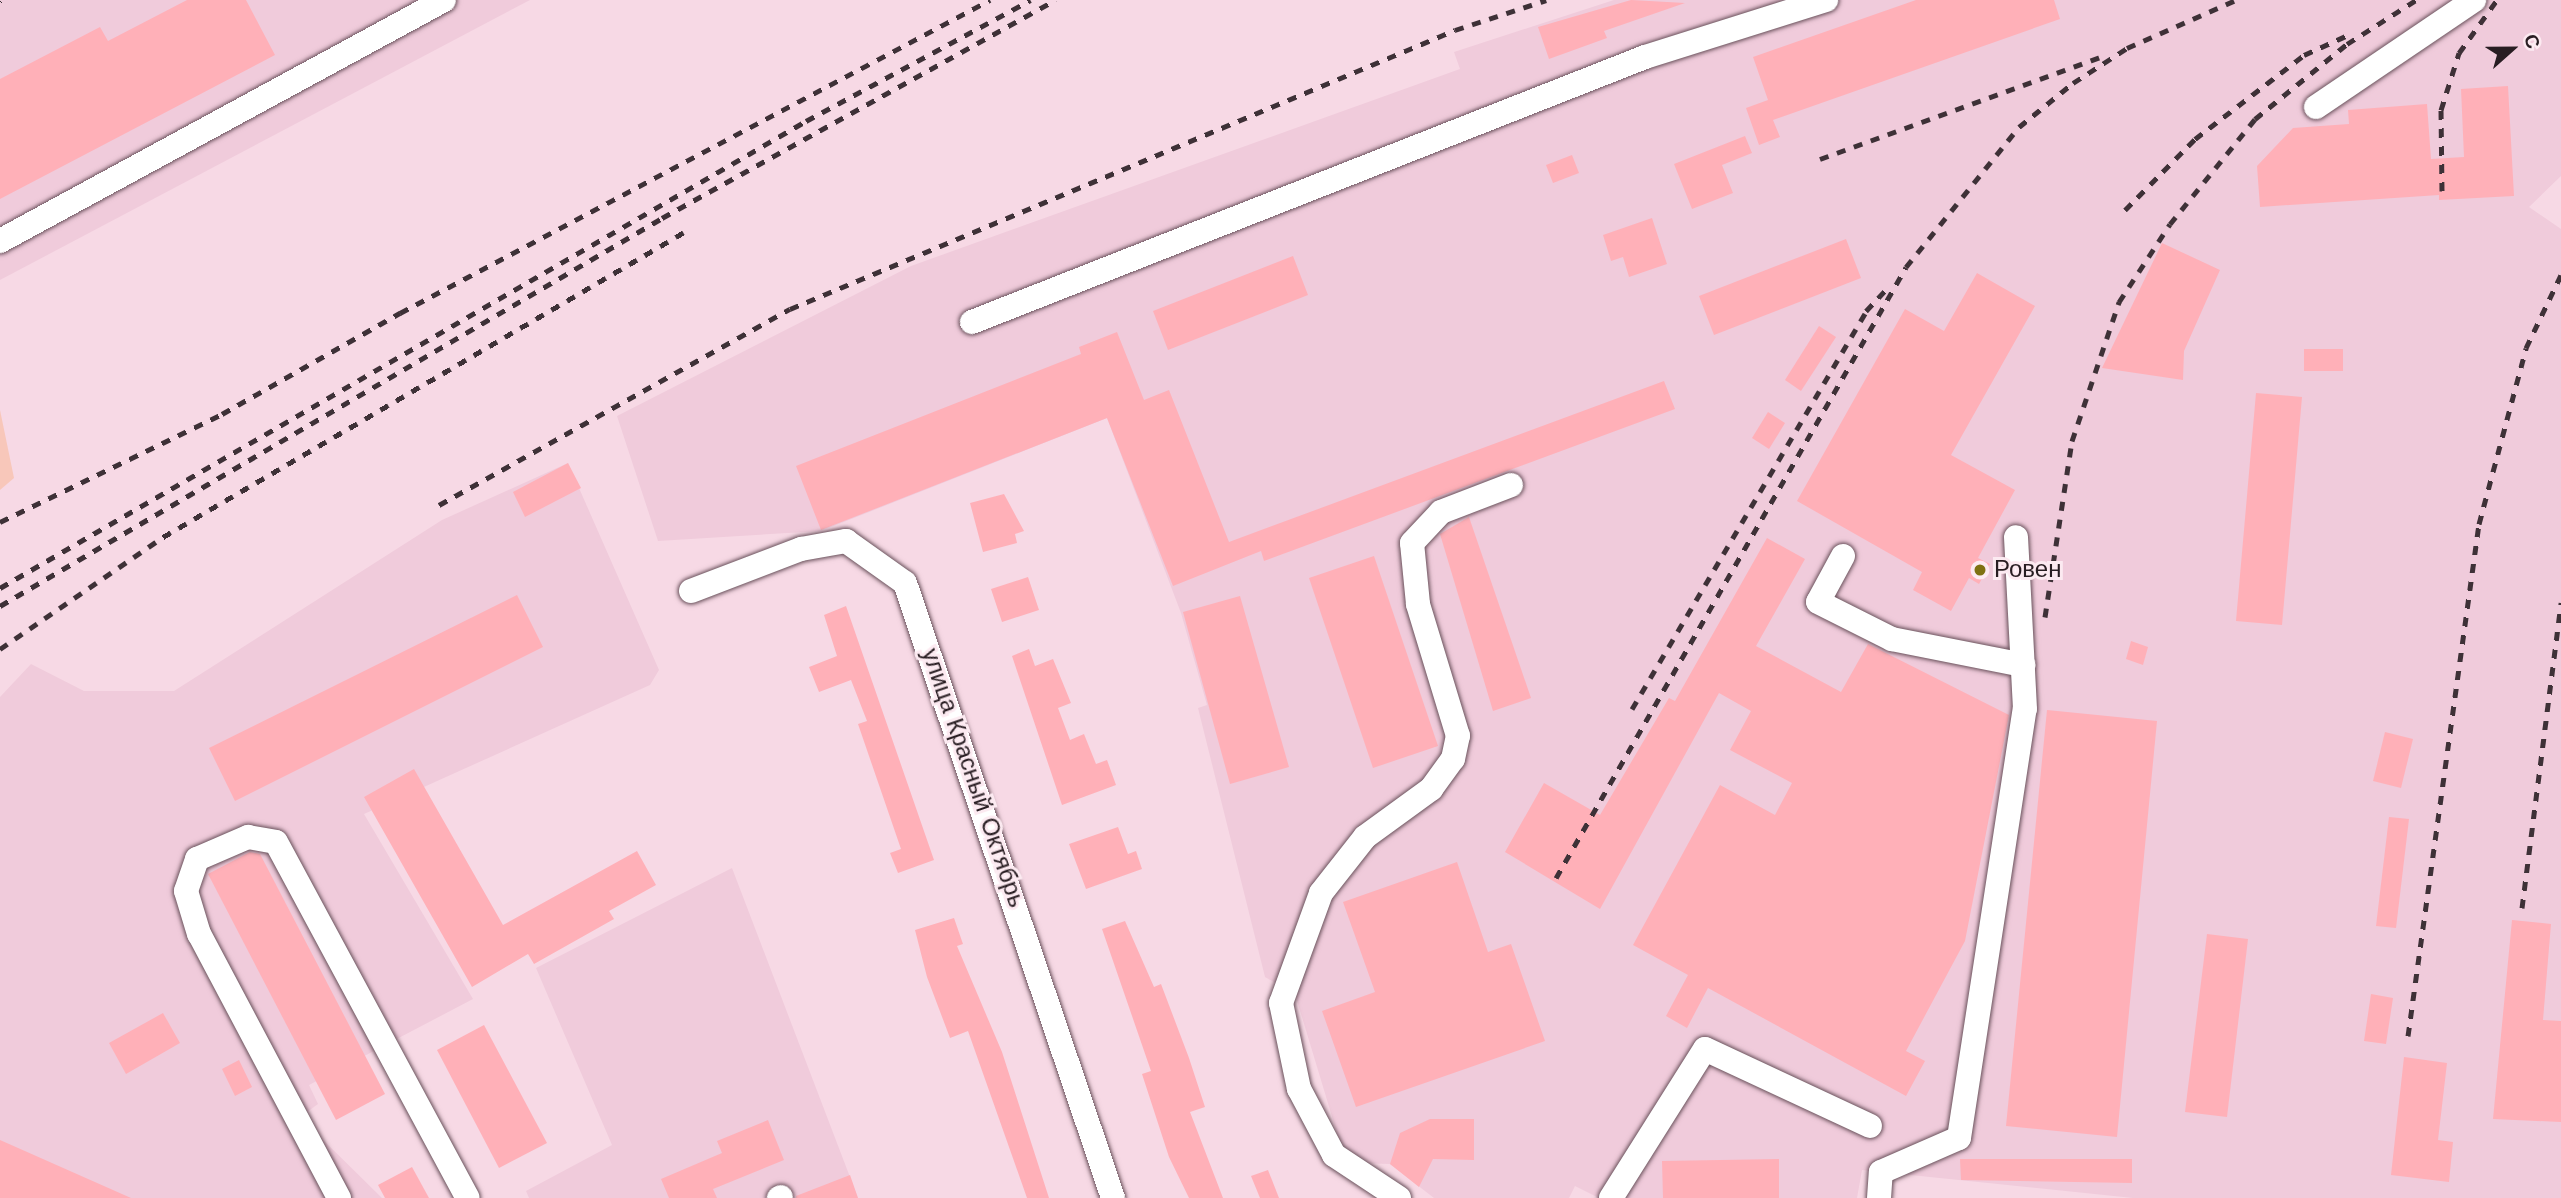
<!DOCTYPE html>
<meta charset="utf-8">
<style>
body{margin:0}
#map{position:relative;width:2561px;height:1198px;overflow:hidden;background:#f7d9e5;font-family:"Work Sans",sans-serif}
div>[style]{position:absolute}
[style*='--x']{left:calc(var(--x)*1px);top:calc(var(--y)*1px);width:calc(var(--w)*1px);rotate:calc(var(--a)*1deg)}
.built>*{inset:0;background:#f0cbdb}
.green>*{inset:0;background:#f8c7ba}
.building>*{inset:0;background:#ffb0b8}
.roads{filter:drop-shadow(0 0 2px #69515b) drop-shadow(0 0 2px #69515b)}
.minor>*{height:24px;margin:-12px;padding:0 12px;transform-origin:12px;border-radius:12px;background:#fff}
.rail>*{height:5px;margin-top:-2.5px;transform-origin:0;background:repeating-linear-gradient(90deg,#3e3137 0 9px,transparent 0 18px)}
.dots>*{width:19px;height:19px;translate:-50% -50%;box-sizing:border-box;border:4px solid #fceaf1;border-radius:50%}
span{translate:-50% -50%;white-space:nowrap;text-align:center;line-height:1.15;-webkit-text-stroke:6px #fceaf1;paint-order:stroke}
.poi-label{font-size:24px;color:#281d22}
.left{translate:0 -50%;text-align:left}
.street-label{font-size:24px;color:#281d22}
.north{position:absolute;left:2477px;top:14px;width:70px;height:70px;-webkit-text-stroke:5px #fceaf1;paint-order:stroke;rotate:69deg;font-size:19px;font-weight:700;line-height:28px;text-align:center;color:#281d22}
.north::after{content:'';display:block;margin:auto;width:24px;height:32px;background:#281d22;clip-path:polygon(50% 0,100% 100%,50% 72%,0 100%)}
</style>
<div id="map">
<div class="built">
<i style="clip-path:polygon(0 0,530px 0,0 280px)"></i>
<i style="clip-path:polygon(1614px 0,2561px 0,2561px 176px,2529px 207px,2561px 229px,2561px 1198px,2133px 1198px,1862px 1170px,1857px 1198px,1599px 1198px,1575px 1186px,1569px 1198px,1434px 1198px,1390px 1164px,1359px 1163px,1340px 1143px,1295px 994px,1265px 977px,1198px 708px,1207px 705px,1181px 613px,1107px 418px,821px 531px,658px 541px,617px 416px,911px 266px,1460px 69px,1454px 52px)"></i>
<i style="clip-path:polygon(568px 463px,659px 670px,650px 685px,364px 814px,473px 999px,309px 1085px,318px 1104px,307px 1112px,315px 1132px,382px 1198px,0 1198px,0 697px,31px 664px,84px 691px,174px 691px,442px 520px)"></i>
<i style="clip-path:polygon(732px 868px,858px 1198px,529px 1198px,526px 1191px,612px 1145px,536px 968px)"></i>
</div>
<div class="green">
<i style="clip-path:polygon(0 410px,14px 478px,0 490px)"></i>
</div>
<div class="building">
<i style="clip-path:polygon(187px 0,246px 0,275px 55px,0 199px,0 79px,100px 27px,108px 41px)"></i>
<i style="clip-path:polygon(1631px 0,1685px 3px,1604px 31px,1607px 38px,1549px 59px,1538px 27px)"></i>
<i style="clip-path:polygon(1916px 0,2054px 0,2060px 19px,1773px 120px,1780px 137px,1759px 145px,1746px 108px,1768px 100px,1753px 57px)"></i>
<i style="clip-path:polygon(2508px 86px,2514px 196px,2439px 200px,2439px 195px,2260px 207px,2257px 166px,2293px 128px,2349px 124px,2348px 110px,2427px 104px,2431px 159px,2464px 157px,2461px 89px)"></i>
<i style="clip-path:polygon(1745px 136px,1752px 153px,1722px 165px,1733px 193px,1692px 209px,1674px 164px)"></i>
<i style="clip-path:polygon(1572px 155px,1579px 173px,1553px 183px,1546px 165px)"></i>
<i style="clip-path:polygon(1652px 218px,1667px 264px,1629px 277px,1623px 257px,1611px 261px,1603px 235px)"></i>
<i style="clip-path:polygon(1846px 239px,1861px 278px,1714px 335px,1699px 296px)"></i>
<i style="clip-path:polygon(2162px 243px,2220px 270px,2184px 351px,2183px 380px,2102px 368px)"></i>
<i style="clip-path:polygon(1293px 256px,1308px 295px,1168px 350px,1153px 311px)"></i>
<i style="clip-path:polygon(1977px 273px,2035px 306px,1951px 455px,2015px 490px,1978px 558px,1990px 564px,1979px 584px,1969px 578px,1951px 611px,1913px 590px,1922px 572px,1797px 501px,1905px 309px,1944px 331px)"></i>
<i style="clip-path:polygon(1819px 326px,1836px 337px,1801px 391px,1785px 380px)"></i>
<i style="clip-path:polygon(1117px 332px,1144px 400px,1169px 390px,1229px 542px,1664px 381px,1675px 409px,1264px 561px,1261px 551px,1173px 586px,1107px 418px,821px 530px,796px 466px,1081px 354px,1079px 347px)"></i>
<i style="clip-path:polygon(2304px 349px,2343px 349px,2343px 371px,2304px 371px)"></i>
<i style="clip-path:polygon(2256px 393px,2302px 397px,2282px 625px,2236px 621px)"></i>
<i style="clip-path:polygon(1768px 412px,1785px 423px,1769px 449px,1752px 438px)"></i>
<i style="clip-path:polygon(568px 463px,581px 488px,525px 517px,513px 492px)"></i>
<i style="clip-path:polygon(1004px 494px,1024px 531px,1015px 534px,1017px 543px,983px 552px,970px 503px)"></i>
<i style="clip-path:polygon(1469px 517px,1531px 698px,1493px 711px,1440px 534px)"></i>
<i style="clip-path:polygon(1767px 538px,1805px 559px,1756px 646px,1841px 692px,1868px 644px,2009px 715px,1965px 941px,1906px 1051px,1925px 1061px,1906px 1096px,1708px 988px,1687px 1028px,1666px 1016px,1688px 975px,1633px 945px,1720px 785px,1775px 815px,1792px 783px,1730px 750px,1751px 711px,1719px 693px,1600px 909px,1505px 852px,1544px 783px,1600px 815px,1669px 698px,1675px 701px)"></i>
<i style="clip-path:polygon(1374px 556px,1438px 746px,1373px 768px,1309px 578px)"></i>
<i style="clip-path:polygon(1028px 577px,1039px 610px,1002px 622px,991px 589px)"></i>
<i style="clip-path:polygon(517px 595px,543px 647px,235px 801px,209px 748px)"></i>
<i style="clip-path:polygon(1240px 596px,1289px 767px,1230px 784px,1183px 612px)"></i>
<i style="clip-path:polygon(846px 606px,934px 860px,898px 873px,890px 853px,901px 849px,858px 724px,867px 721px,851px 680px,819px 692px,809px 667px,837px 656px,824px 615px)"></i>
<i style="clip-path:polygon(2131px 641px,2148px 647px,2143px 665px,2126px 659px)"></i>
<i style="clip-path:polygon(1029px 649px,1035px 666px,1053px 659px,1071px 703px,1058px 708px,1070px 740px,1084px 734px,1096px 764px,1107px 760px,1116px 785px,1062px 805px,1012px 656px)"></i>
<i style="clip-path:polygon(2047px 710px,2157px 721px,2117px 1137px,2006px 1126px)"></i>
<i style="clip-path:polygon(2385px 732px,2413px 739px,2401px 788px,2373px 781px)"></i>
<i style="clip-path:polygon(414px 769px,503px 925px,637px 851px,656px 885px,609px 911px,614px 919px,534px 964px,528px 954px,472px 987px,364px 797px)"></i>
<i style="clip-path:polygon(2389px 817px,2409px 819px,2396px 928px,2376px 926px)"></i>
<i style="clip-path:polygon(1118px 827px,1128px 854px,1136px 851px,1142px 869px,1086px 889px,1069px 844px)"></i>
<i style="clip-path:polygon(250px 852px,260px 854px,385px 1094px,336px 1120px,208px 874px)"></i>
<i style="clip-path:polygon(1457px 862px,1488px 952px,1511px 944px,1545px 1041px,1356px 1107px,1322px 1011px,1375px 992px,1343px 902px)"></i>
<i style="clip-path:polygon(954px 918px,963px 944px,957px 946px,1002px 1052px,1049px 1198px,1027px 1198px,968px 1031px,950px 1038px,927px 977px,915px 930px)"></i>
<i style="clip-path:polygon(2512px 920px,2551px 924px,2543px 1020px,2561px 1021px,2561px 1122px,2493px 1119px)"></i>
<i style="clip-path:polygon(1125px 921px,1154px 987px,1161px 984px,1189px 1058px,1205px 1107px,1190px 1112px,1223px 1198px,1189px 1198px,1169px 1157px,1142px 1074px,1151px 1071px,1102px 929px)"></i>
<i style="clip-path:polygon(2207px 934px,2248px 939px,2227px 1117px,2185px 1112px)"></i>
<i style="clip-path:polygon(2371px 994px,2393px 998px,2386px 1044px,2364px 1041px)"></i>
<i style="clip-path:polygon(163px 1013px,180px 1043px,126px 1074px,109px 1043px)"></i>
<i style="clip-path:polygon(484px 1025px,547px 1143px,499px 1168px,437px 1050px)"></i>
<i style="clip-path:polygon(2404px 1057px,2447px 1063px,2438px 1140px,2453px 1142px,2449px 1182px,2391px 1175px)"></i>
<i style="clip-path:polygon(239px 1060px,252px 1087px,235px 1096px,222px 1069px)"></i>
<i style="clip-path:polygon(1430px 1119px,1474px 1119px,1474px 1160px,1433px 1159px,1419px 1187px,1390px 1164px,1400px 1133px)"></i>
<i style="clip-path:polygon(768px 1120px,784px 1160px,713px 1189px,717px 1198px,669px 1198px,661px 1179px,722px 1153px,717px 1141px)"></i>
<i style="clip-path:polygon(0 1140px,131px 1198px,0 1198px)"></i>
<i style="clip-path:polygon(1779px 1159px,1779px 1198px,1663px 1198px,1662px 1161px)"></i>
<i style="clip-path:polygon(1960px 1159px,2132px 1159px,2132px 1183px,1961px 1180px)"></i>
<i style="clip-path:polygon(412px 1167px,429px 1198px,385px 1198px,378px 1185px)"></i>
<i style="clip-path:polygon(1268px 1170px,1279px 1198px,1260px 1198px,1251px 1176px)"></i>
<i style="clip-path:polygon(850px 1175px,858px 1198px,796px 1198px,796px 1196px)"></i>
</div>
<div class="roads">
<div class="minor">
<i style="--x:2316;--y:107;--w:191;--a:-34.1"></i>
<i style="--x:0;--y:241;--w:505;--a:-28.49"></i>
<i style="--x:972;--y:322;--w:723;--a:-21.49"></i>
<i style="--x:1645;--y:57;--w:190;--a:-17.5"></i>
<i style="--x:1843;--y:556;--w:52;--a:118.5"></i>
<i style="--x:1818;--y:602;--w:83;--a:26.6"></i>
<i style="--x:1892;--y:639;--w:134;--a:11.2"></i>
<i style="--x:691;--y:591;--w:118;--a:-20.9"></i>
<i style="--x:801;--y:549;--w:46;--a:-10.1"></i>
<i style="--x:846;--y:541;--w:72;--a:35.4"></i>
<i style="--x:905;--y:583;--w:649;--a:71.31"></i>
<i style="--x:339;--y:1198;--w:299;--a:-117.9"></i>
<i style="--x:199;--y:934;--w:45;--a:-106.8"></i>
<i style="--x:186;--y:891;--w:34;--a:-71"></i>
<i style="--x:197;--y:859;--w:56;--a:-23.3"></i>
<i style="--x:248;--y:837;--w:28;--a:10"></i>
<i style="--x:276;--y:842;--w:404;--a:61.7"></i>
<i style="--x:779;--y:1198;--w:2;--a:-27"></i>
<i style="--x:1399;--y:1198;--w:78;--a:-146.5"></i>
<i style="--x:1334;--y:1155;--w:75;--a:-117.9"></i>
<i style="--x:1299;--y:1089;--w:88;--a:-101.8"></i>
<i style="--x:1281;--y:1003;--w:117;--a:-70"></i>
<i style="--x:1321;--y:893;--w:71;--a:-51.8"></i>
<i style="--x:1365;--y:837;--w:82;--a:-36"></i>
<i style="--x:1431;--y:789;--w:37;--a:-54"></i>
<i style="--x:1453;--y:759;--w:24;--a:-78"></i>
<i style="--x:1458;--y:736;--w:138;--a:-106.9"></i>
<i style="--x:1418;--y:604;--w:61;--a:-95.6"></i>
<i style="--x:1412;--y:543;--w:42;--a:-46.9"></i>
<i style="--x:1441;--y:512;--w:75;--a:-21.1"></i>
<i style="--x:1611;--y:1198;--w:176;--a:-57.8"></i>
<i style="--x:1705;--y:1049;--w:182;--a:25"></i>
<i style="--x:1879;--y:1198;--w:26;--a:-86"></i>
<i style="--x:1881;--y:1172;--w:85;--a:-23.6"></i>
<i style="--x:1959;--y:1138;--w:434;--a:-81.3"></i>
<i style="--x:2025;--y:709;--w:172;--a:-93"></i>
</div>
</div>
<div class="rail">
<i style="--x:0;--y:1;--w:1;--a:-45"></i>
<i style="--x:1820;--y:159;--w:298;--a:-20"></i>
<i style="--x:2442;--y:191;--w:81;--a:-90.7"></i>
<i style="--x:2441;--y:110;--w:60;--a:-72.5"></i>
<i style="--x:2459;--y:53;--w:65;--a:-54.4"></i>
<i style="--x:2125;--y:210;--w:100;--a:-45.4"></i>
<i style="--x:2195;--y:139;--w:138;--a:-37.6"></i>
<i style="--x:2304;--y:55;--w:51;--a:-24.5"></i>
<i style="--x:439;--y:505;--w:402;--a:-29.2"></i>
<i style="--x:790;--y:309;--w:721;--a:-22.76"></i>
<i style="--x:1455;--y:30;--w:96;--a:-18.2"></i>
<i style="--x:0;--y:522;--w:247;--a:-25.9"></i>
<i style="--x:222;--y:414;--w:205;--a:-29.6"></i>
<i style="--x:400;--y:313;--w:668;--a:-27.95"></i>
<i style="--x:0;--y:588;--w:932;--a:-30.09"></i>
<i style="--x:806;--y:121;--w:255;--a:-28.3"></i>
<i style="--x:0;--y:606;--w:767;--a:-30.37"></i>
<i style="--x:662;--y:218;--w:450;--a:-29"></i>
<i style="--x:2045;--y:617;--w:178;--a:-81.3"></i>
<i style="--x:2072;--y:441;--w:147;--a:-71.3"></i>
<i style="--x:2119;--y:302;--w:93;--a:-56.8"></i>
<i style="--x:2170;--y:224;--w:135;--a:-51"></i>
<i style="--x:2255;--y:119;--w:119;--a:-39.2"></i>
<i style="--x:2347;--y:44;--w:82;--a:-32.5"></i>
<i style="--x:0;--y:649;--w:198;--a:-34.5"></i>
<i style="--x:163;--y:537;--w:606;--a:-30.33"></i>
<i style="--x:1632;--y:709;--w:462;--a:-59.5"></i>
<i style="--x:1866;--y:311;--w:33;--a:-47"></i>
<i style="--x:1556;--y:878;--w:704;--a:-60.19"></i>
<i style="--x:1906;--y:267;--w:180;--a:-51.1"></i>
<i style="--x:2019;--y:127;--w:70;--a:-39.2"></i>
<i style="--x:2073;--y:83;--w:64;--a:-32.9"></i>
<i style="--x:2127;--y:48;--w:119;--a:-23.8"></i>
<i style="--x:2522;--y:908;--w:308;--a:-82.7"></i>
<i style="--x:2408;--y:1036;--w:517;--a:-82.11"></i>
<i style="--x:2479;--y:524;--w:182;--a:-75"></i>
<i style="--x:2526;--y:348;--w:81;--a:-64.4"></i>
</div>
<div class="dots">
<i style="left:1980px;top:570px;background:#7e7112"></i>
</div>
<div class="poi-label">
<span class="left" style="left:1994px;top:570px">Ровен</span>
</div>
<div class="street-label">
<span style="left:973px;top:778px;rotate:71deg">улица Красный Октябрь</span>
</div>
<div class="north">С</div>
</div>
